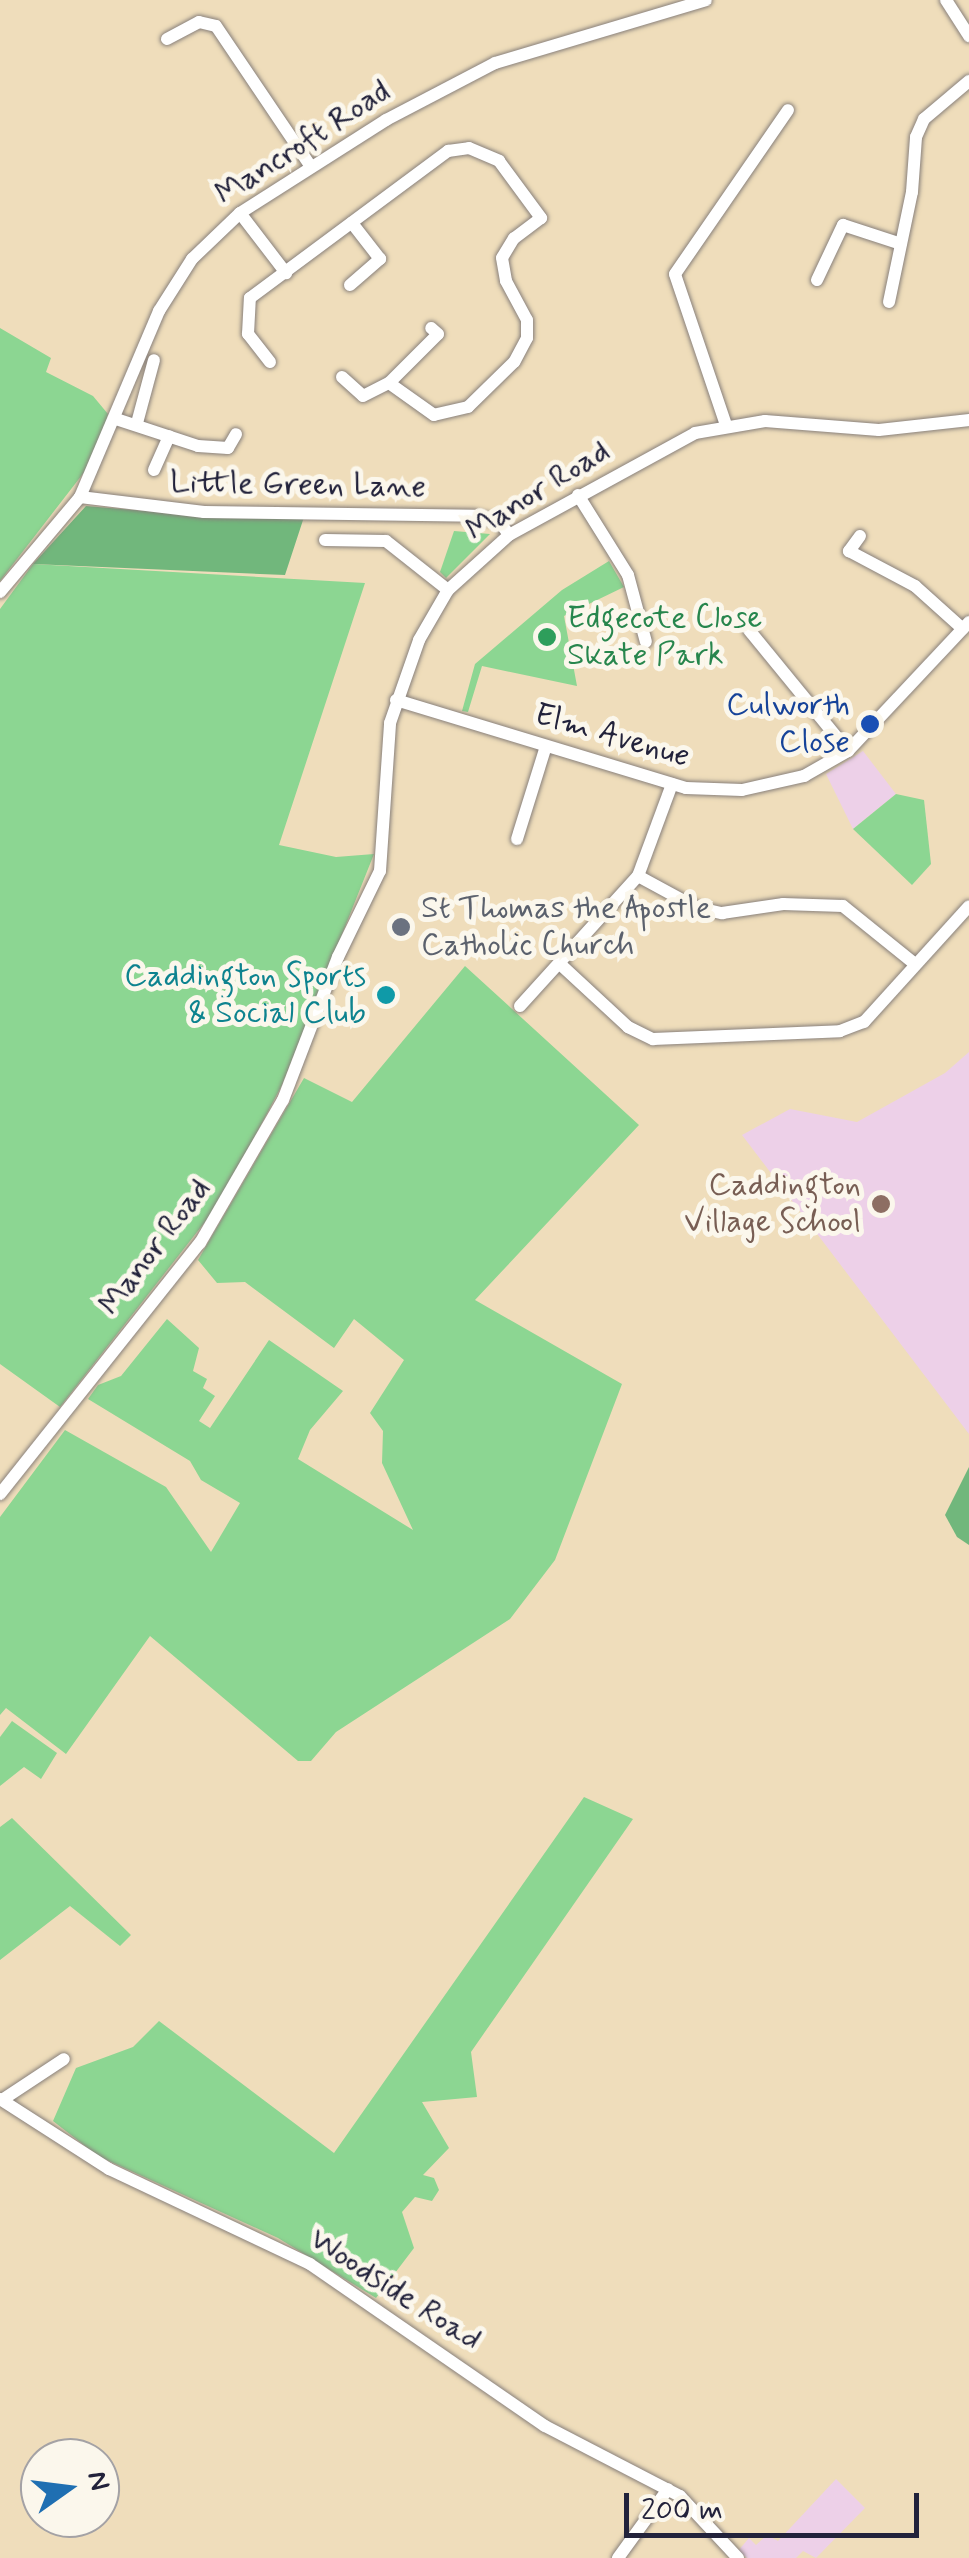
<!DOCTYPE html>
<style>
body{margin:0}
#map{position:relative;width:969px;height:2558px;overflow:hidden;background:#efddbb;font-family:Mynerve,sans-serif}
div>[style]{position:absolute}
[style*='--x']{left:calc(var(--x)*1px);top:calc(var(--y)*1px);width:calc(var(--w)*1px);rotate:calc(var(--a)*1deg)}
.built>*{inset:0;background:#edd0e8}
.green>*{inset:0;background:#8cd692}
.forest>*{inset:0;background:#71b77c}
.roads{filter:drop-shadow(0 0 2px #88807b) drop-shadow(0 0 2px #88807b)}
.minor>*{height:12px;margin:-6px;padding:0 6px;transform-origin:6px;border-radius:6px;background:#fff}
.dots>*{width:28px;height:28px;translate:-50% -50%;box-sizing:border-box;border:5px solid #fbf7ec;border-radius:50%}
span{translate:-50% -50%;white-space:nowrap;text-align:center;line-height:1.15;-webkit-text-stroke:10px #fbf7ec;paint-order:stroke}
.street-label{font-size:32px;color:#22223b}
.leisure-label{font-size:32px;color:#27864d}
.left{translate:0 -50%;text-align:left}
.transit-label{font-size:32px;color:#164399}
.right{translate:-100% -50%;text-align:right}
.worship-label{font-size:32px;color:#5b616d}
.culture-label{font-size:32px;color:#0d838f}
.education-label{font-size:32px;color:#785e54}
.north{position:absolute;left:20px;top:2438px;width:100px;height:100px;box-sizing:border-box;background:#fbf7ec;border:2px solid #a4a2a5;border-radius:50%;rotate:76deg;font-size:28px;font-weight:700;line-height:40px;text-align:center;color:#22223b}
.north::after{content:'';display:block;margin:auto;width:35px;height:45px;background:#1f6fb2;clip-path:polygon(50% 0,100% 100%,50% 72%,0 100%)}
.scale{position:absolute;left:624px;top:2493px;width:295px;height:45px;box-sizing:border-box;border:5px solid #22223b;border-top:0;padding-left:12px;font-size:30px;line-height:35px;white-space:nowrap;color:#22223b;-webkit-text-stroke:8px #fbf7ec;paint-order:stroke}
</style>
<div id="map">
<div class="built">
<i style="clip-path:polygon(863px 751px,896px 794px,853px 829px,826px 774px)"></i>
<i style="clip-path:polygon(969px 1052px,969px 1434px,742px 1135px,790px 1109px,857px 1122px,945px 1073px)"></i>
<i style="clip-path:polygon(836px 2479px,865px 2508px,816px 2558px,803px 2551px,796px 2558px,747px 2558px,738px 2551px,749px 2538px,756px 2545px,767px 2535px,778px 2541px)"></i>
</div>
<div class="green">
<i style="clip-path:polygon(0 328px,51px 358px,46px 372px,93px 396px,108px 414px,99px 453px,0 581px)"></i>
<i style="clip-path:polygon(454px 531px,490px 534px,446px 578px,440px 572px)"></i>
<i style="clip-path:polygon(609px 561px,624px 587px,564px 616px,577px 686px,482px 666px,468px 712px,462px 711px,475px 664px,562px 590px)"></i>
<i style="clip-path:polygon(33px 564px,365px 583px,279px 845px,336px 857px,374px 854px,282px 1085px,219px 1204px,60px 1407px,0 1364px,0 609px)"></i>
<i style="clip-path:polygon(896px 794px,924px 800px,931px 864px,912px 885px,853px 829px)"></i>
<i style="clip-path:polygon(465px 966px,639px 1125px,475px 1300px,622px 1384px,555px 1560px,510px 1619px,336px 1732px,311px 1761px,298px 1761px,150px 1636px,66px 1754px,6px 1708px,0 1715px,0 1517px,65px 1430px,166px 1487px,211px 1552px,240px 1503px,201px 1480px,190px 1461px,88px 1399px,98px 1385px,121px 1376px,167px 1319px,199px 1348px,193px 1371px,207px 1379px,203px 1388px,215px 1396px,199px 1421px,210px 1428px,269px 1340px,343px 1391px,310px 1430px,298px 1459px,413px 1530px,382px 1463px,383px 1431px,370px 1413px,404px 1360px,354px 1319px,334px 1348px,245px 1282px,217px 1283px,198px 1260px,304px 1078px,352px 1102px)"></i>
<i style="clip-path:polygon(12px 1721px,57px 1753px,41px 1779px,24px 1767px,0 1786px,0 1737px)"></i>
<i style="clip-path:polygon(584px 1797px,633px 1819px,471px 2052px,477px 2097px,422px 2102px,449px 2148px,423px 2175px,434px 2178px,439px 2190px,432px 2201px,415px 2197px,402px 2212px,414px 2248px,376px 2298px,278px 2238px,98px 2156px,53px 2121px,76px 2068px,133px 2047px,159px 2021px,334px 2153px)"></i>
<i style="clip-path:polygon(12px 1818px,131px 1935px,120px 1946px,70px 1906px,0 1960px,0 1827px)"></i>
</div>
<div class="forest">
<i style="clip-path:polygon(86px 506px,194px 515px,305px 514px,285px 575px,33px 564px)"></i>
<i style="clip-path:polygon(969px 1467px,969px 1545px,957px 1537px,945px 1515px)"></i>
</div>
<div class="roads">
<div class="minor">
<i style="--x:946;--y:0;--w:43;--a:57.4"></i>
<i style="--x:167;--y:39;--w:36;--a:-28"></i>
<i style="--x:199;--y:22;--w:17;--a:13"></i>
<i style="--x:216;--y:26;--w:170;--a:56"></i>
<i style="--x:240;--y:213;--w:76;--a:52.5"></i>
<i style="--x:817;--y:280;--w:61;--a:-64.7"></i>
<i style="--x:843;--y:225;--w:58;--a:18.1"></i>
<i style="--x:350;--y:285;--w:40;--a:-41"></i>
<i style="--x:380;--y:259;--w:46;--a:-127.9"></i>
<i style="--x:889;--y:302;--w:112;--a:-78.2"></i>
<i style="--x:912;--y:192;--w:55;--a:-85.8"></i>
<i style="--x:916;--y:137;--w:20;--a:-66"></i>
<i style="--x:924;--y:119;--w:59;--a:-40.2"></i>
<i style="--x:270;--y:362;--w:36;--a:-128"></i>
<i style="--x:248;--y:334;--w:36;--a:-87"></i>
<i style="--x:250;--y:298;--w:247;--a:-36.6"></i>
<i style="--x:448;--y:151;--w:21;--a:-8"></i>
<i style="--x:469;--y:148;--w:33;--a:23"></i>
<i style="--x:499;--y:161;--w:71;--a:53.6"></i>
<i style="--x:541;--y:218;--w:34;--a:143"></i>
<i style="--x:514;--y:238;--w:23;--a:121"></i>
<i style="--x:502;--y:258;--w:23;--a:80"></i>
<i style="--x:506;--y:281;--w:44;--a:61.7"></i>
<i style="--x:527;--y:320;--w:18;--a:90"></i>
<i style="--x:527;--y:338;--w:27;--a:118"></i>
<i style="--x:514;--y:362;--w:64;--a:135.6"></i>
<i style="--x:468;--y:407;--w:35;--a:167"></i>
<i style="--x:434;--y:415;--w:55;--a:-144.6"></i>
<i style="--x:389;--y:383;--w:69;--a:-45"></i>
<i style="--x:438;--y:334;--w:9;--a:-139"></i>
<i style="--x:342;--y:377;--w:28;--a:42"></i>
<i style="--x:363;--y:396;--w:29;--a:-27"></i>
<i style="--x:116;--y:419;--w:86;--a:18.2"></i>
<i style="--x:198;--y:446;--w:30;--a:4"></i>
<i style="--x:228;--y:448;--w:16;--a:-60"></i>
<i style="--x:137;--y:423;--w:65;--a:-74.9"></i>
<i style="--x:726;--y:425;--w:159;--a:-108.7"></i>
<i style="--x:675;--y:274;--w:199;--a:-55.4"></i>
<i style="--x:154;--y:470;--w:37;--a:-66"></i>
<i style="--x:578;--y:495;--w:94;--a:58"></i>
<i style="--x:628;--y:575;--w:69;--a:75"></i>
<i style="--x:80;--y:497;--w:125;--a:6.9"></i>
<i style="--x:204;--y:512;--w:271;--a:0.8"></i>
<i style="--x:475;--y:516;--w:25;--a:12"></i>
<i style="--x:499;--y:521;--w:17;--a:54"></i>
<i style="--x:860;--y:536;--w:19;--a:126"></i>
<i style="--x:849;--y:551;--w:75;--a:27.9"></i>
<i style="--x:915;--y:586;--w:64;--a:41.9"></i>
<i style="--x:325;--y:540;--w:61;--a:0.9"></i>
<i style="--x:386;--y:541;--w:79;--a:38.3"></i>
<i style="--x:0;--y:592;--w:124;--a:-49.9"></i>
<i style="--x:80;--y:497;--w:202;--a:-67"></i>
<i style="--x:159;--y:311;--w:62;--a:-57.6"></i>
<i style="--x:192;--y:259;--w:66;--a:-43.8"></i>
<i style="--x:240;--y:213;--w:173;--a:-32.5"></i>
<i style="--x:386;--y:120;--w:123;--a:-27.6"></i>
<i style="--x:495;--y:63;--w:220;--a:-16.6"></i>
<i style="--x:749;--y:630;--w:156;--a:50.7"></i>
<i style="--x:396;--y:700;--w:303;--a:16.9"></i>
<i style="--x:686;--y:788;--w:56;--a:2"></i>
<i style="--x:742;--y:790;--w:64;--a:-12.7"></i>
<i style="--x:804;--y:776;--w:51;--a:-29.6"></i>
<i style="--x:848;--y:751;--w:177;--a:-46.8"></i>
<i style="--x:517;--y:839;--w:97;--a:-72.7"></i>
<i style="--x:638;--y:876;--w:65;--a:28.5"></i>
<i style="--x:695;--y:907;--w:28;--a:13"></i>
<i style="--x:722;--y:913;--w:62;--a:-8.4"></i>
<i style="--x:783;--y:904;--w:60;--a:1.9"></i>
<i style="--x:843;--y:906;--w:92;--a:38.9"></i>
<i style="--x:560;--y:964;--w:93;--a:42.8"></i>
<i style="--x:628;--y:1027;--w:28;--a:26"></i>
<i style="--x:653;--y:1039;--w:187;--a:-2.4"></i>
<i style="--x:840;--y:1031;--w:26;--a:-21"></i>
<i style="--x:864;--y:1022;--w:156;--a:-47.8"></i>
<i style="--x:520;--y:1006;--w:176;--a:-47.8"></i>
<i style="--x:638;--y:876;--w:98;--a:-69.7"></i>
<i style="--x:0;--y:1494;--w:321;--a:-51.5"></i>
<i style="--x:200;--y:1243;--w:165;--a:-59.9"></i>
<i style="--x:283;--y:1100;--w:153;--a:-69"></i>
<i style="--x:338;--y:957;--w:96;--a:-64"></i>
<i style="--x:380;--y:871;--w:148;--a:-86.1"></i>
<i style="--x:390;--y:723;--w:88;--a:-70.7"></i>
<i style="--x:419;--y:640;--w:58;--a:-59.9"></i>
<i style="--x:448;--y:590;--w:82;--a:-42"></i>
<i style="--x:509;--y:535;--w:212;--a:-28.7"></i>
<i style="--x:695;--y:433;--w:71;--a:-9.7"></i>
<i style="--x:765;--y:421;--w:114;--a:4.5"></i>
<i style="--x:879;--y:430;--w:91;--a:-6.3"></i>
<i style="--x:0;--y:2099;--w:130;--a:32.7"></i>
<i style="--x:109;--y:2169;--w:222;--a:25.3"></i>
<i style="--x:310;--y:2264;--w:285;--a:34.6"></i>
<i style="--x:545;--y:2426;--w:152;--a:27.4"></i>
<i style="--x:680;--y:2496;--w:85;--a:46.9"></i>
<i style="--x:2;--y:2100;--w:74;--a:-33.5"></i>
<i style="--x:618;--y:2558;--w:85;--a:-54.1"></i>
</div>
</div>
<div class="dots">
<i style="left:547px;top:637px;background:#2e9e5b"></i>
<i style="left:870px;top:724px;background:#1a4fb4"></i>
<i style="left:401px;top:927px;background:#6b7280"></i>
<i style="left:386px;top:995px;background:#0f9aa8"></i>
<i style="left:881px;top:1204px;background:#8d6e63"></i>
</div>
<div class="street-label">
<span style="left:303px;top:143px;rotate:-33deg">Mancroft Road</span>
<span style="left:298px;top:485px;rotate:1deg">Little Green Lane</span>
<span style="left:538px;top:491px;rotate:-32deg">Manor Road</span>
<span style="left:612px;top:736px;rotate:16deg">Elm Avenue</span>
<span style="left:155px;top:1247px;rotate:-53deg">Manor Road</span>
<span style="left:395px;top:2290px;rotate:33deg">Woodside Road</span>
</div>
<div class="leisure-label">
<span class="left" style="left:567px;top:637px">Edgecote Close<br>Skate Park</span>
</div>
<div class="transit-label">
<span class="right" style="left:850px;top:724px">Culworth<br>Close</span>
</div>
<div class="worship-label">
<span class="left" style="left:421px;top:927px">St Thomas the Apostle<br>Catholic Church</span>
</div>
<div class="culture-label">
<span class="right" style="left:366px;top:995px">Caddington Sports<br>&amp; Social Club</span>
</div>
<div class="education-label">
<span class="right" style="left:861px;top:1204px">Caddington<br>Village School</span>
</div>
<div class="north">N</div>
<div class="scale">200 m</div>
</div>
